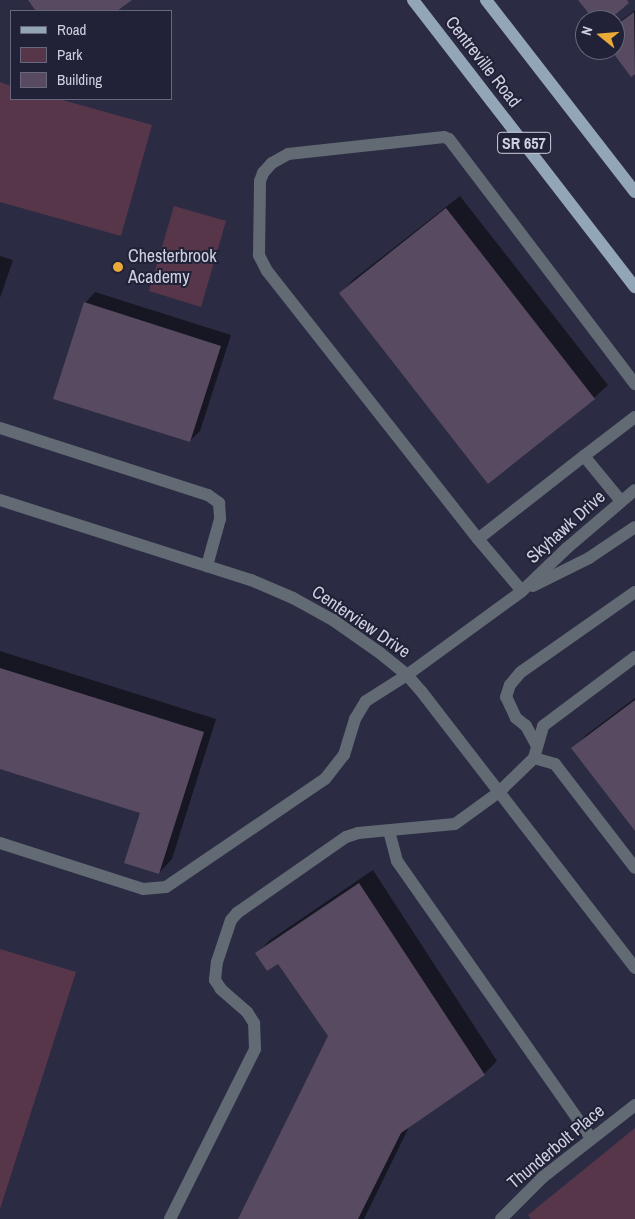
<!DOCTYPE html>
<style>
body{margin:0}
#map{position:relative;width:635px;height:1219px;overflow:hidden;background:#2b2c43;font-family:"Archivo Narrow",sans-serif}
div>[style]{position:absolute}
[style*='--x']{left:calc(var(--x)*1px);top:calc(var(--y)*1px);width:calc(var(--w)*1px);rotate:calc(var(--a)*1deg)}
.green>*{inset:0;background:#573649}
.shadow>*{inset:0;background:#0007}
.building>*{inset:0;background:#584a60}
.minor>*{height:12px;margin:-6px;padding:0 6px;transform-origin:6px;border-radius:6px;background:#626b74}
.major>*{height:12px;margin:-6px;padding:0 6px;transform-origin:6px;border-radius:6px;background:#93a6b8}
.dots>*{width:14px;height:14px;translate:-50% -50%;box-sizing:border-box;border:2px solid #212238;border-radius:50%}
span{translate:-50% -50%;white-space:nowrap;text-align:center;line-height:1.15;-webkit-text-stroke:4px #212238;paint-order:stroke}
.shield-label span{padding:1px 4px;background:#212238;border:1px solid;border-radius:4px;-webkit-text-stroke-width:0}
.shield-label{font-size:16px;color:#cfd0df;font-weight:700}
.street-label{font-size:18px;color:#cfd0df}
.poi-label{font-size:18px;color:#cfd0df}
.left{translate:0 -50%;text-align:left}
.legend{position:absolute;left:10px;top:10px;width:162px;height:90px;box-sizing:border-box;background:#212238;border:1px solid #67687b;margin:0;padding:6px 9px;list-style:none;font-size:15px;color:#cfd0df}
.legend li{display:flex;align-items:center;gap:10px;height:25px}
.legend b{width:25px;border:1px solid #67687b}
.north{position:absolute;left:575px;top:10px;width:50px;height:50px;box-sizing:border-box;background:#212238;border:1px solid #67687b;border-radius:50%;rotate:287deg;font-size:14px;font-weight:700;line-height:20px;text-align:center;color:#cfd0df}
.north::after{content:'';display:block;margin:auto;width:18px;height:22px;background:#eaaa38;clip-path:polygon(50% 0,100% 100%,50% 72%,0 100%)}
</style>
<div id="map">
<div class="green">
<i style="clip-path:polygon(0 82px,11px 86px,11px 99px,59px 99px,152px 125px,121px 236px,0 202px)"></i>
<i style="clip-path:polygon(174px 206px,226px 221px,201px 307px,149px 291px)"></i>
<i style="clip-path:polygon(0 949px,76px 972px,0 1209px)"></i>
<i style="clip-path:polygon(635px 1128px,635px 1219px,531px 1219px,528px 1215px)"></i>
</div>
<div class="shadow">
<i style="clip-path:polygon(29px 0,130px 0,115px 11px,38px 11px)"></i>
<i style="clip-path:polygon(635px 10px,635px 73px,631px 76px,612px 50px,615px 50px,615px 25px)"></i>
<i style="clip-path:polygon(460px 196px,608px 385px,594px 398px,340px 293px,354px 279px)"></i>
<i style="clip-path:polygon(0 256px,13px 260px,0 298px)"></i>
<i style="clip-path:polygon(95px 292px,231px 335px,200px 431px,190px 441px,85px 303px)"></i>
<i style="clip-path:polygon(0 651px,216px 719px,172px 859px,159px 873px,142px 812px,0 767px)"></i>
<i style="clip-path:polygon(635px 698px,635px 829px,573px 749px,586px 735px)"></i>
<i style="clip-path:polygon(373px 870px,497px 1061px,484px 1074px,410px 1125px,364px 1219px,239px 1219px,329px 1036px,278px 962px,257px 953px,270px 940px)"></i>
</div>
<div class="building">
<i style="clip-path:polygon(28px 0,132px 0,117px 11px,36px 11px)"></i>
<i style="clip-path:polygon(578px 0,627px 0,629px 3px,609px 20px,594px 20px)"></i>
<i style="clip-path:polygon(634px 12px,635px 74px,631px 77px,611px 50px,615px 50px,615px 26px)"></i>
<i style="clip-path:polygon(446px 208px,595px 399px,488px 484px,339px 293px)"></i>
<i style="clip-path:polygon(84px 302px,221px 346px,190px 442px,53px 399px)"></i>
<i style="clip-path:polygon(0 668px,204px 732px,159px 874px,124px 863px,140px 813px,0 769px)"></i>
<i style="clip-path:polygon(635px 700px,635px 831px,571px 748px)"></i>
<i style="clip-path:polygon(359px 883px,485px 1075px,401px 1133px,358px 1219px,238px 1219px,328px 1036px,278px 964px,267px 971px,255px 953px)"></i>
</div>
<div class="minor">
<i style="--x:0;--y:428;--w:219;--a:17.9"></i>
<i style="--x:208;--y:495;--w:14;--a:36"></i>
<i style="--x:219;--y:503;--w:16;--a:86"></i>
<i style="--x:220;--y:519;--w:49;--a:105.5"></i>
<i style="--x:584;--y:456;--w:64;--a:-37.4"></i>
<i style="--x:0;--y:500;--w:263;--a:17.7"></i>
<i style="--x:251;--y:580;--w:46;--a:23.2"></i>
<i style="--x:293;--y:598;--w:46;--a:28.8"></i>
<i style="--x:333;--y:620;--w:57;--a:35.1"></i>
<i style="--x:380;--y:653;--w:35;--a:39"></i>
<i style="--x:407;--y:675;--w:21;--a:49"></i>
<i style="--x:421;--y:691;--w:350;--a:52.3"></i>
<i style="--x:478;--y:539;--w:135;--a:-38.1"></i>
<i style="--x:584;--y:456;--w:58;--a:50.6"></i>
<i style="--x:533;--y:586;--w:63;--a:-26.6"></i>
<i style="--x:589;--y:558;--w:55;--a:-34"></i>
<i style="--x:522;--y:591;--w:68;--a:-130.2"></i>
<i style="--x:478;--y:539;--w:341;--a:-128.2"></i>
<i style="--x:267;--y:271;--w:18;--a:-117"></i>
<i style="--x:259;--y:255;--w:74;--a:-89.2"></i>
<i style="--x:260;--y:181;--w:9;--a:-69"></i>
<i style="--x:263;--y:173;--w:13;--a:-48"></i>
<i style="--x:272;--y:163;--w:18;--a:-29"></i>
<i style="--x:288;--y:154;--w:157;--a:-6.2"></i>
<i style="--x:444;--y:137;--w:5;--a:22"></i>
<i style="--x:449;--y:139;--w:308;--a:52.8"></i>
<i style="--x:536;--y:744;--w:21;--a:-119"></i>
<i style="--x:526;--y:726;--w:13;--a:-141"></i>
<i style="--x:516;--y:718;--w:23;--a:-115"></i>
<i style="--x:506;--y:697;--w:13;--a:-72"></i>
<i style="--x:510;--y:685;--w:17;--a:-50"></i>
<i style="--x:521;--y:672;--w:139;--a:-35.1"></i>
<i style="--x:534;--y:758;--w:22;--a:16"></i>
<i style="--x:555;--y:764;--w:131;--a:52.4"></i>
<i style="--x:389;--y:831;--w:31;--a:75"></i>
<i style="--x:397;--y:861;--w:338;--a:55"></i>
<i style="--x:0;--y:843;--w:150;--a:17.8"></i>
<i style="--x:143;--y:889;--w:23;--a:-5"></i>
<i style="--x:166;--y:887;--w:192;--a:-34.2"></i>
<i style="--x:325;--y:779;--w:31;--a:-52"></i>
<i style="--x:344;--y:755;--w:38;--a:-73"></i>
<i style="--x:355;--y:719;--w:21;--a:-59"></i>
<i style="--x:366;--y:701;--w:49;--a:-32.4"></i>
<i style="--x:407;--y:675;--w:142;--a:-36.1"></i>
<i style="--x:522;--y:591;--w:62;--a:-43.7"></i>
<i style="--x:567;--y:548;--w:89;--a:-40.5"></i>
<i style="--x:170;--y:1219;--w:190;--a:-63.4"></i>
<i style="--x:255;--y:1049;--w:26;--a:-92"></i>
<i style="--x:254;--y:1023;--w:13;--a:-122"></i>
<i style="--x:247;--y:1012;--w:35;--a:-139"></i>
<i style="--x:221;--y:989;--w:11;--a:-124"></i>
<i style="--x:215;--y:980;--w:18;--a:-84"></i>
<i style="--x:217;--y:962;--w:44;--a:-71.6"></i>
<i style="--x:231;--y:920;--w:9;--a:-49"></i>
<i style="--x:237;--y:913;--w:133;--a:-34.9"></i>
<i style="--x:346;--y:837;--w:13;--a:-18"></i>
<i style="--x:358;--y:833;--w:97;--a:-5.3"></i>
<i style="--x:455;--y:824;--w:54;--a:-36"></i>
<i style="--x:499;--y:792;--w:49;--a:-44.2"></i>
<i style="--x:534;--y:758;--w:33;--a:-74"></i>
<i style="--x:543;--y:726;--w:115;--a:-36.9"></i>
<i style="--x:501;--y:1219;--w:59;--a:-45"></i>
<i style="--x:543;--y:1177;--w:117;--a:-38"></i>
</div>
<div class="major">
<i style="--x:413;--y:0;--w:363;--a:52.3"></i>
<i style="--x:486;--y:0;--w:243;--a:52.2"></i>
</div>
<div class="dots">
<i style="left:118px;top:267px;background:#eaaa38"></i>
</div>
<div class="shield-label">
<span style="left:524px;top:143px">SR 657</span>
</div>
<div class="street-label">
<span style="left:483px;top:62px;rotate:52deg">Centreville Road</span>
<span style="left:566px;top:527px;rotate:-42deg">Skyhawk Drive</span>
<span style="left:361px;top:622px;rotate:34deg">Centerview Drive</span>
<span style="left:556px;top:1147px;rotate:-40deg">Thunderbolt Place</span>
</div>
<div class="poi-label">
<span class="left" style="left:128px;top:267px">Chesterbrook<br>Academy</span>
</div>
<ul class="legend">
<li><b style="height:6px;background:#93a6b8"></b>Road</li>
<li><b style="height:14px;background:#573649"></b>Park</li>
<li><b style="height:14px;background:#584a60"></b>Building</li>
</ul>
<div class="north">N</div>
</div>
